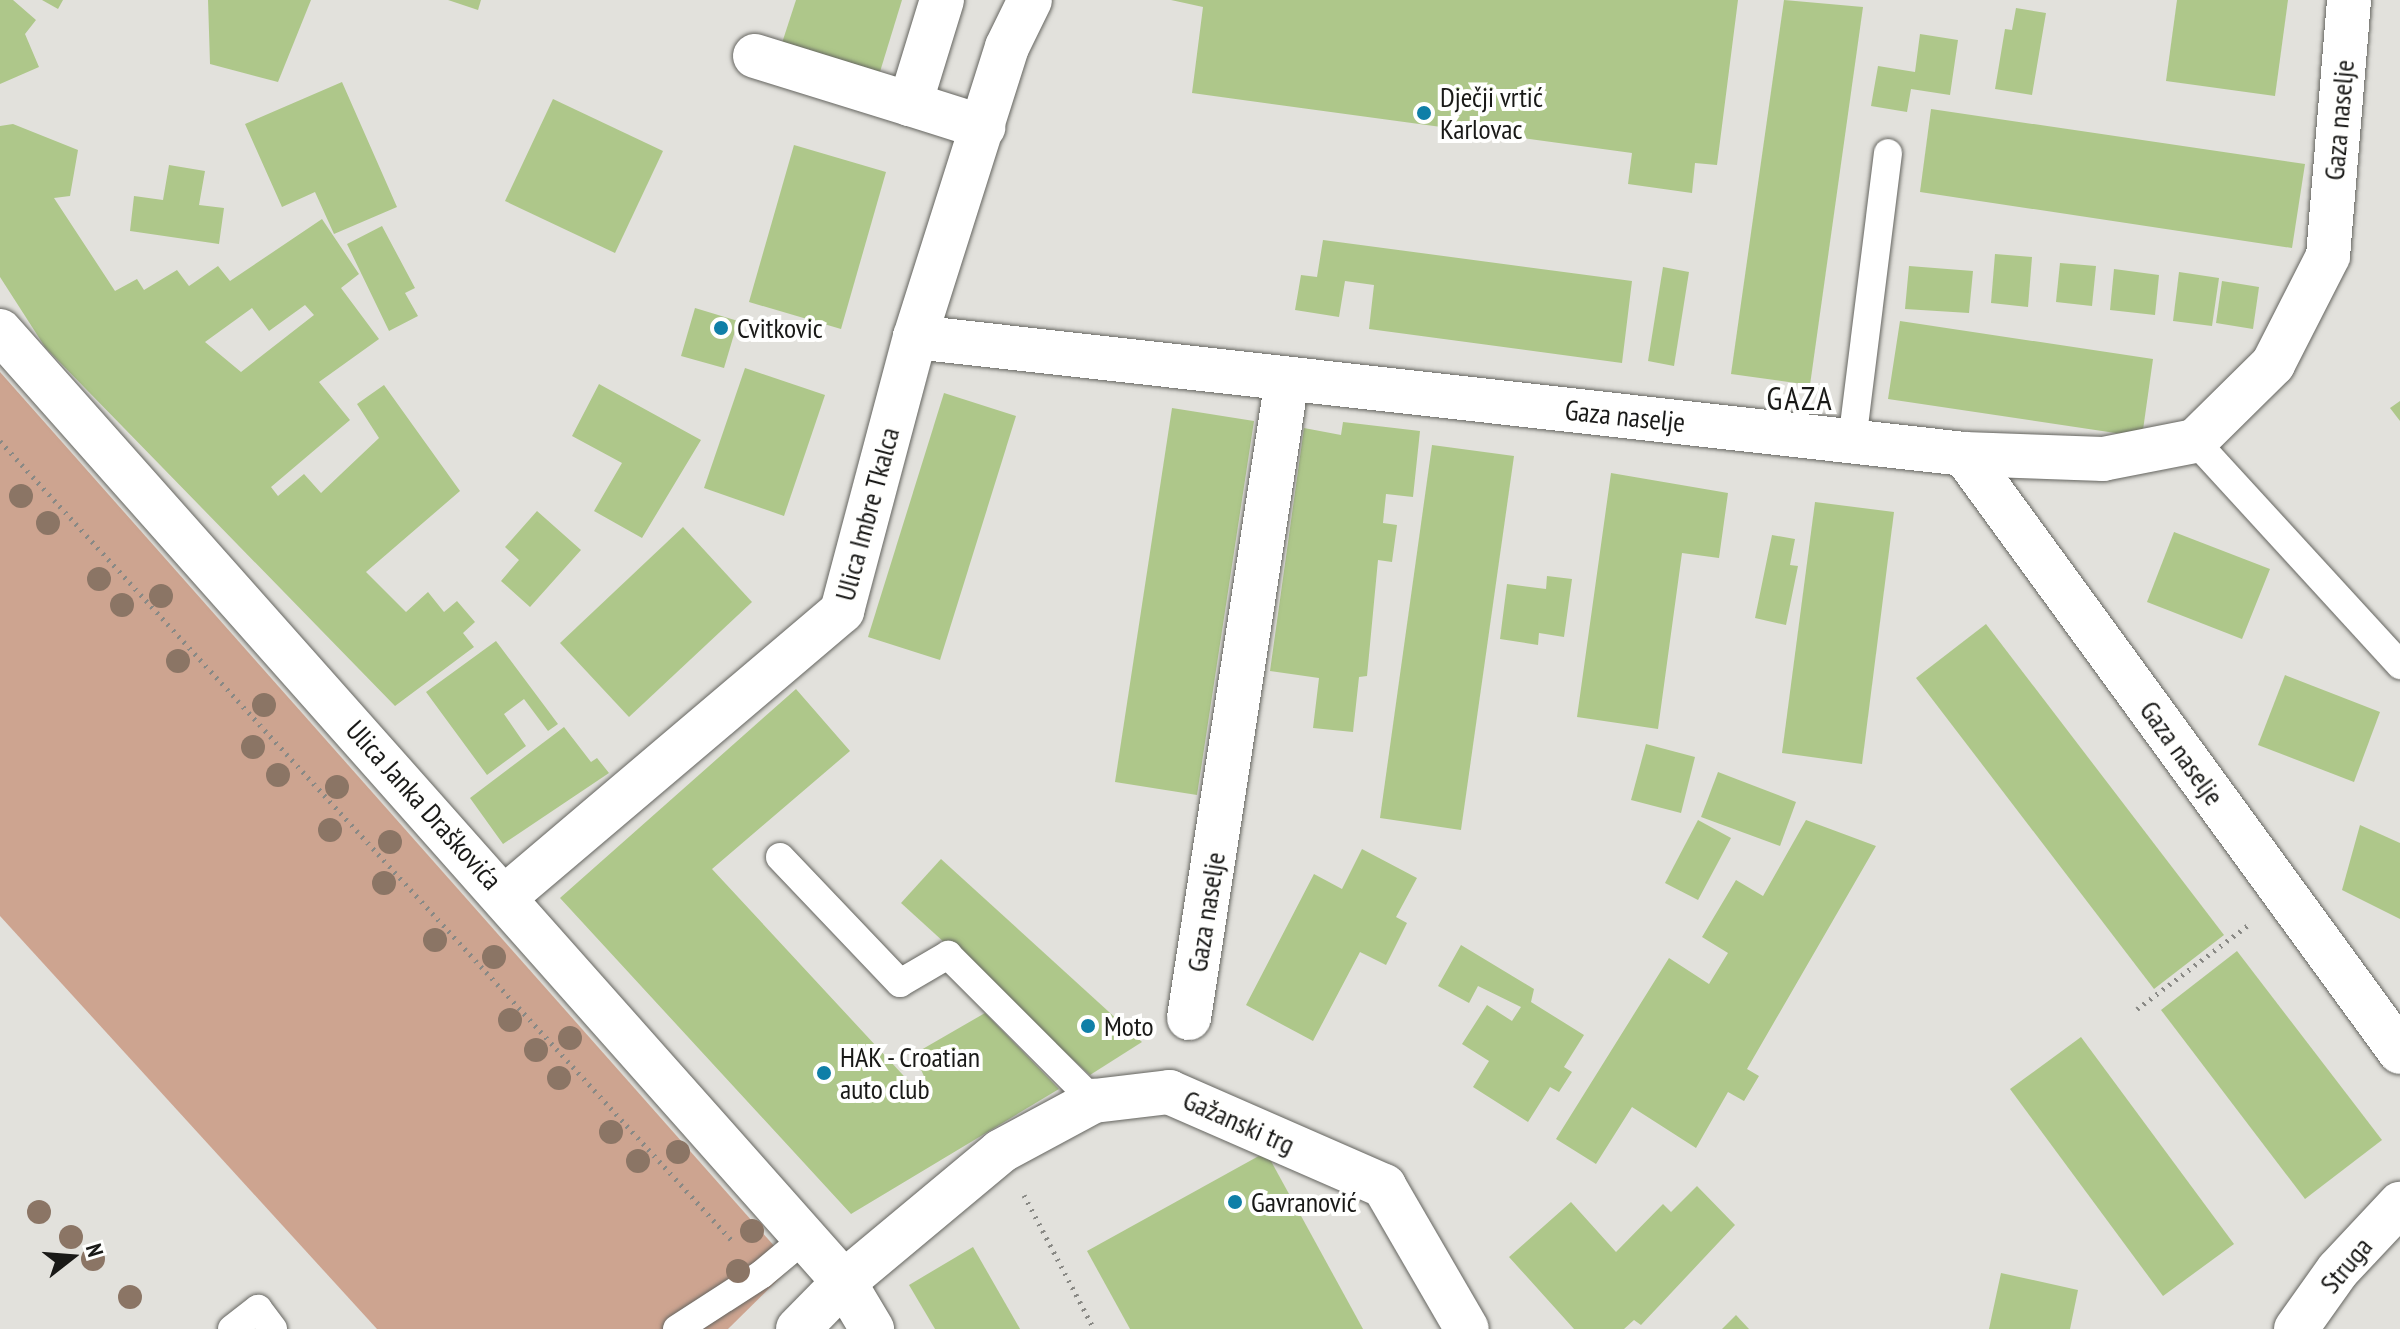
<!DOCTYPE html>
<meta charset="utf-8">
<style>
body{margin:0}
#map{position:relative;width:2400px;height:1329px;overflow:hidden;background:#e2e1dc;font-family:"PT Sans Narrow",sans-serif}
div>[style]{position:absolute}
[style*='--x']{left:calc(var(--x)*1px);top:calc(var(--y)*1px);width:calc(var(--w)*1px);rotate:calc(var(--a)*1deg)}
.green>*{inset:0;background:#cda490}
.building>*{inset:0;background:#aec78a}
.path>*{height:5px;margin-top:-2.5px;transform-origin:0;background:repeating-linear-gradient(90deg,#898985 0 2px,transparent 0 8px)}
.roads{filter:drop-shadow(0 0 2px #656560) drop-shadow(0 0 2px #656560)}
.lane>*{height:28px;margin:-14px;padding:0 14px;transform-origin:14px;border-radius:14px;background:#fff}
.street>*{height:44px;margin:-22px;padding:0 22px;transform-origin:22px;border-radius:22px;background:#fff}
.trees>*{width:24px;height:24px;margin:-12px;border-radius:50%;background:#8b7565}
.dots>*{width:22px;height:22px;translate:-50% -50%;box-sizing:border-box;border:4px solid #fffffe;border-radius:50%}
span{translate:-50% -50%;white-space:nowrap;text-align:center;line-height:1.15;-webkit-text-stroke:8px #fffffe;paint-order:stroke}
.poi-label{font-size:28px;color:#191917}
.left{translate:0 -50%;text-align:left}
.street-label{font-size:28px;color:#191917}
.quarter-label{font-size:32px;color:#191917;letter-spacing:2px}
.north{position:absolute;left:32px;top:1217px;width:80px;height:80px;-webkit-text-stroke:6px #fffffe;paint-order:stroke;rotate:73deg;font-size:22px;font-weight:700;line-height:32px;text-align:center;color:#191917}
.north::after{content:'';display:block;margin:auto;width:28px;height:36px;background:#191917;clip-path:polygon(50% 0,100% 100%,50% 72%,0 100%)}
</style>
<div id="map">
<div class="green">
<i style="clip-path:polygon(0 372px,792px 1266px,728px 1329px,377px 1329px,0 916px)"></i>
</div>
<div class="building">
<i style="clip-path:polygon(0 0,13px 0,36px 20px,25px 34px,39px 67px,0 84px)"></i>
<i style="clip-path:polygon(42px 0,63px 0,58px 9px)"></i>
<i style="clip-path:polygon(208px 0,311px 0,278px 82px,210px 64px)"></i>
<i style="clip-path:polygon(448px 0,481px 0,478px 10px)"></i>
<i style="clip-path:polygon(796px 0,902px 0,879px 75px,782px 43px)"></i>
<i style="clip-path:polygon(1171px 0,1738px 0,1717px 165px,1695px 163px,1692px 193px,1628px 184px,1632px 153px,1192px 93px,1203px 7px)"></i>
<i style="clip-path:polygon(1784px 0,1863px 7px,1810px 385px,1731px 374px)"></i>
<i style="clip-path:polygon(2177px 0,2288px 0,2275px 96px,2166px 81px)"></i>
<i style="clip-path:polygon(2016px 8px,2046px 13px,2032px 95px,1995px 89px,2005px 29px,2012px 30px)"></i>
<i style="clip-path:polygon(1920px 34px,1958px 40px,1950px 95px,1911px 89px,1907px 112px,1871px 106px,1878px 66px,1915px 72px)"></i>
<i style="clip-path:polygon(342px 82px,397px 207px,334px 234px,315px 192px,282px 207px,245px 124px)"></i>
<i style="clip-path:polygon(553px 99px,663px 151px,615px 253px,505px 201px)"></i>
<i style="clip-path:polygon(1931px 109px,2305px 164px,2292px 248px,1920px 192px)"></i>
<i style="clip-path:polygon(evenodd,13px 124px,78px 150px,70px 196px,54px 198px,115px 291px,137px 279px,144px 290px,177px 270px,189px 286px,218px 266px,230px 281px,322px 219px,359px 274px,341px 288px,379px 339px,319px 382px,350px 420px,271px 487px,278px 496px,304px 474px,321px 493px,379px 438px,357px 404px,384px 385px,460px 491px,366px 572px,406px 612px,428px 592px,444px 612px,457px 601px,475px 622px,463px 633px,474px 647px,395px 706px,45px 347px,0 277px,0 126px,13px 124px,305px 305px,314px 315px,241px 372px,205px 342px,252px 308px,269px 331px,305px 305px)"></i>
<i style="clip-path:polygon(794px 145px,886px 172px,841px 329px,749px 302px)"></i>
<i style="clip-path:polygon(169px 165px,205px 171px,199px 205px,224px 208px,219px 244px,130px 231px,134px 196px,163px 200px)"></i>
<i style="clip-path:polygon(382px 226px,415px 288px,405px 293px,418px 316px,389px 331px,347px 244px)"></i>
<i style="clip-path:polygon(1323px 240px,1632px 281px,1622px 363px,1369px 329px,1374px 285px,1345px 281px,1339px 317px,1295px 310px,1301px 275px,1317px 277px)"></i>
<i style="clip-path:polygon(1995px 254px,2032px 257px,2028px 307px,1991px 303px)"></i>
<i style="clip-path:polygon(2060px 263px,2096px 266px,2092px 306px,2056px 302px)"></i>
<i style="clip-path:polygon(1909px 266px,1973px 271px,1969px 313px,1905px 309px)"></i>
<i style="clip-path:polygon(1663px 267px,1689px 272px,1674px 366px,1648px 361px)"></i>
<i style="clip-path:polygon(2114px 269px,2159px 275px,2155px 315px,2110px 310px)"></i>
<i style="clip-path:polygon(2179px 272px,2219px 278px,2212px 326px,2173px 321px)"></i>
<i style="clip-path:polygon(2222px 281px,2259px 287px,2253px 329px,2216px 323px)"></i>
<i style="clip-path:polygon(695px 308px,738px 321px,724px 368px,681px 356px)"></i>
<i style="clip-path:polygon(1900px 321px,2153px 359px,2142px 437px,1888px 399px)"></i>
<i style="clip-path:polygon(745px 368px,825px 395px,784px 516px,704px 488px)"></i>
<i style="clip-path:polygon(599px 384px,701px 440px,642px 538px,594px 511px,622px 463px,572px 436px)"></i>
<i style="clip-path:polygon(944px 393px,1016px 416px,940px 660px,868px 637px)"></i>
<i style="clip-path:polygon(2400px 401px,2400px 421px,2390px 408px)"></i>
<i style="clip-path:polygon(1172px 408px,1254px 421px,1197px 795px,1115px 782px)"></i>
<i style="clip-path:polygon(1343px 422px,1420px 431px,1413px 497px,1386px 494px,1383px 523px,1397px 525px,1392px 562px,1378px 560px,1367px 676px,1359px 677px,1353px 732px,1313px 728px,1319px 678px,1270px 671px,1304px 428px,1341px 435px)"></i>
<i style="clip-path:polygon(1432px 445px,1514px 456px,1461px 830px,1380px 818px)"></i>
<i style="clip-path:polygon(1611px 473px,1728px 493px,1719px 558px,1682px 553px,1658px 729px,1577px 717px)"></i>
<i style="clip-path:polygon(1815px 502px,1894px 512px,1862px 764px,1782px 753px)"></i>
<i style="clip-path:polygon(537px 511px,581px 550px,530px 607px,501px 581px,519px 560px,505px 547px)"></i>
<i style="clip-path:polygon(683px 527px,752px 602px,629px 717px,560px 643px)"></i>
<i style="clip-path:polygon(2174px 532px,2270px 569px,2242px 639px,2147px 602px)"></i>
<i style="clip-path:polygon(1772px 535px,1795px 539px,1790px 565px,1798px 566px,1786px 625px,1755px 618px)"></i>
<i style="clip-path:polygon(1547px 576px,1572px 579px,1564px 637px,1539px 633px,1538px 645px,1500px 639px,1507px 584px,1546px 589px)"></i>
<i style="clip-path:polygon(1986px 624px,2224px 935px,2154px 989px,1916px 678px)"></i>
<i style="clip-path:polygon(496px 641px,558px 724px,548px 731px,524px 699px,504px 714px,526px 746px,487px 775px,426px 692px)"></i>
<i style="clip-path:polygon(2285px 675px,2380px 712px,2354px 782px,2258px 745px)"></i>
<i style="clip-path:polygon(796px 689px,850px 751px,712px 869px,915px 1088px,927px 1083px,914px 1054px,985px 1013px,1059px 1089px,851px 1214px,560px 898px)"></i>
<i style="clip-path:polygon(564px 727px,591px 762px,597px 758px,609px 773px,503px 844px,470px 798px)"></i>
<i style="clip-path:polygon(1646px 744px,1695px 757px,1681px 813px,1631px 800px)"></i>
<i style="clip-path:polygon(1718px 772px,1796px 802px,1780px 846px,1701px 817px)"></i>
<i style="clip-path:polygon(1698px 820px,1731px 838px,1698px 900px,1665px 883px)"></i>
<i style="clip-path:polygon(1806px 820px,1876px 846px,1747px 1069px,1759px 1076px,1744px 1101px,1728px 1092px,1696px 1148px,1632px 1107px,1596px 1164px,1556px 1139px,1669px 958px,1709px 984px,1728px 953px,1702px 937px,1736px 880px,1763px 896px)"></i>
<i style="clip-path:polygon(2360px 825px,2400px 843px,2400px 919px,2342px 890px)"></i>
<i style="clip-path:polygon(1362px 849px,1417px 878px,1396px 917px,1407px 923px,1386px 965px,1360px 952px,1313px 1041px,1246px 1005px,1314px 874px,1342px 889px)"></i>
<i style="clip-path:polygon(941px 859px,1142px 1042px,1090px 1075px,901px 903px)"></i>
<i style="clip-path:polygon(1461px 945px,1534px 989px,1531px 1002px,1584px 1035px,1564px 1067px,1572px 1072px,1559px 1092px,1550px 1087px,1528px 1122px,1473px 1087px,1489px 1061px,1462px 1044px,1487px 1005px,1512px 1021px,1521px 1007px,1478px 986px,1469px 1003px,1438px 986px)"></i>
<i style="clip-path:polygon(2237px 951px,2382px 1140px,2305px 1199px,2161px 1010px)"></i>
<i style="clip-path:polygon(2081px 1037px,2234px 1244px,2163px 1296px,2010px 1089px)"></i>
<i style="clip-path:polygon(1266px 1152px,1363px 1329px,1130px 1329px,1087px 1251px)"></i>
<i style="clip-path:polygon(1697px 1186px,1735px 1225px,1641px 1325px,1634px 1320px,1624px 1329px,1574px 1329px,1509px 1257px,1571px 1202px,1616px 1252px,1663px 1204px,1671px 1212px)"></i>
<i style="clip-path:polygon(973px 1247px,1016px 1322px,1020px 1329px,935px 1329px,909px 1285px)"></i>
<i style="clip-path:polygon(2001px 1273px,2078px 1290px,2070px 1329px,1989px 1329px)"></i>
<i style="clip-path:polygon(1736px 1315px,1749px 1329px,1722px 1329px)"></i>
</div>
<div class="path">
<i style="--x:0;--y:441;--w:1087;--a:47.53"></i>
<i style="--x:2137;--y:1009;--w:139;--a:-37.1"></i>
<i style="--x:1024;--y:1195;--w:151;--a:62.4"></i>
</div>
<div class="roads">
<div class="lane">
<i style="--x:2195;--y:441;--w:304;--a:47.5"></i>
<i style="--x:1852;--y:442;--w:291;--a:-82.9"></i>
<i style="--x:780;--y:857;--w:174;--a:46.4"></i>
<i style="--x:900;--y:983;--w:56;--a:-30.3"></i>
<i style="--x:948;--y:955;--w:206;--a:45"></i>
<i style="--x:232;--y:1329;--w:33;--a:-38"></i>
<i style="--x:258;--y:1309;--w:25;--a:53"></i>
<i style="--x:677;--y:1329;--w:101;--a:-32.9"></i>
<i style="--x:762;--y:1274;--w:56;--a:-39.9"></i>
</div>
<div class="street">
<i style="--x:942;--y:0;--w:109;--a:107.1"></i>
<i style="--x:910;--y:104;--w:77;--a:17.5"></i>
<i style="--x:755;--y:56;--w:162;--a:17.2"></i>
<i style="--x:0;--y:331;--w:1272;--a:48.41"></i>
<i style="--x:844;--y:1282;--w:55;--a:59.2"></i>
<i style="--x:915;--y:337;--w:1056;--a:6.36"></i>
<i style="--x:1964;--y:454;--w:139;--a:2.1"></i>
<i style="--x:2103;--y:459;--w:94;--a:-11.1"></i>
<i style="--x:2195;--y:441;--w:110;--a:-44.6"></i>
<i style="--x:2273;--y:364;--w:121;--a:-63"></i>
<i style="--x:2328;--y:256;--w:257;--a:-85.3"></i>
<i style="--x:1964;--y:454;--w:740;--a:53.9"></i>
<i style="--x:506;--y:896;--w:441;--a:-40.3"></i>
<i style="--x:842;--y:611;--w:284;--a:-75.1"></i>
<i style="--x:915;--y:337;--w:304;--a:-72.4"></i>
<i style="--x:1007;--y:47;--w:52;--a:-63.9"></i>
<i style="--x:1189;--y:1018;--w:646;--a:-81.28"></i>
<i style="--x:798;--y:1329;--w:66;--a:-45.6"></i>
<i style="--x:844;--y:1282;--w:204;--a:-39.8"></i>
<i style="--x:1001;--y:1151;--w:106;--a:-28.3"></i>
<i style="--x:1094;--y:1101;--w:76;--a:-6.8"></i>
<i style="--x:1169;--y:1092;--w:235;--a:23.6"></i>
<i style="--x:1384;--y:1186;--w:165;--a:59.9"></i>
<i style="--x:2296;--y:1329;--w:72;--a:-54.6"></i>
<i style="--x:2338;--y:1270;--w:91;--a:-46.8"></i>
</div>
</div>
<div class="trees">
<i style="left:21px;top:496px"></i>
<i style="left:48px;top:523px"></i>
<i style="left:99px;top:579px"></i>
<i style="left:161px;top:596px"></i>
<i style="left:122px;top:605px"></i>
<i style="left:178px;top:661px"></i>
<i style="left:264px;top:705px"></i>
<i style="left:253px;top:747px"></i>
<i style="left:278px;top:775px"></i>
<i style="left:337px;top:787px"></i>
<i style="left:330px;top:830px"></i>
<i style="left:390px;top:842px"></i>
<i style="left:384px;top:883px"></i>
<i style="left:435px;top:940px"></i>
<i style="left:494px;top:957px"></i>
<i style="left:510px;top:1020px"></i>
<i style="left:570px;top:1038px"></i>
<i style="left:536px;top:1050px"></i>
<i style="left:559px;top:1078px"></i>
<i style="left:611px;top:1132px"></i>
<i style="left:678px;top:1152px"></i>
<i style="left:638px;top:1161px"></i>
<i style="left:39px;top:1212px"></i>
<i style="left:752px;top:1231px"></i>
<i style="left:71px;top:1237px"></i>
<i style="left:93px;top:1259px"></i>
<i style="left:738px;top:1271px"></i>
<i style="left:130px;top:1297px"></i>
</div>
<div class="dots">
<i style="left:1424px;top:113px;background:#0f7fa7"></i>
<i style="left:721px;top:328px;background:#0f7fa7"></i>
<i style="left:1088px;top:1026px;background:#0f7fa7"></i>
<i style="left:824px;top:1073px;background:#0f7fa7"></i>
<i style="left:1235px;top:1202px;background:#0f7fa7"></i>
</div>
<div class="poi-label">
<span class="left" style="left:1440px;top:113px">Dječji vrtić<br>Karlovac</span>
<span class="left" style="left:737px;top:328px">Cvitkovic</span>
<span class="left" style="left:1104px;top:1026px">Moto</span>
<span class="left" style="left:840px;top:1073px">HAK - Croatian<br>auto club</span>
<span class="left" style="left:1251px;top:1202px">Gavranović</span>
</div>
<div class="street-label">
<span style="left:2339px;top:120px;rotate:-85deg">Gaza naselje</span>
<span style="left:1625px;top:416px;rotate:6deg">Gaza naselje</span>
<span style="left:867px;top:514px;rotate:-75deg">Ulica Imbre Tkalca</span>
<span style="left:2182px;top:753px;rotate:54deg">Gaza naselje</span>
<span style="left:424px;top:805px;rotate:48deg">Ulica Janka Draškovića</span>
<span style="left:1206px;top:912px;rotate:-81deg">Gaza naselje</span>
<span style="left:1239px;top:1122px;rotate:24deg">Gažanski trg</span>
<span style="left:2346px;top:1265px;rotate:-50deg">Struga</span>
</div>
<div class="quarter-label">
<span style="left:1800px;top:398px">GAZA</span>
</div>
<div class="north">N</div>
</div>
